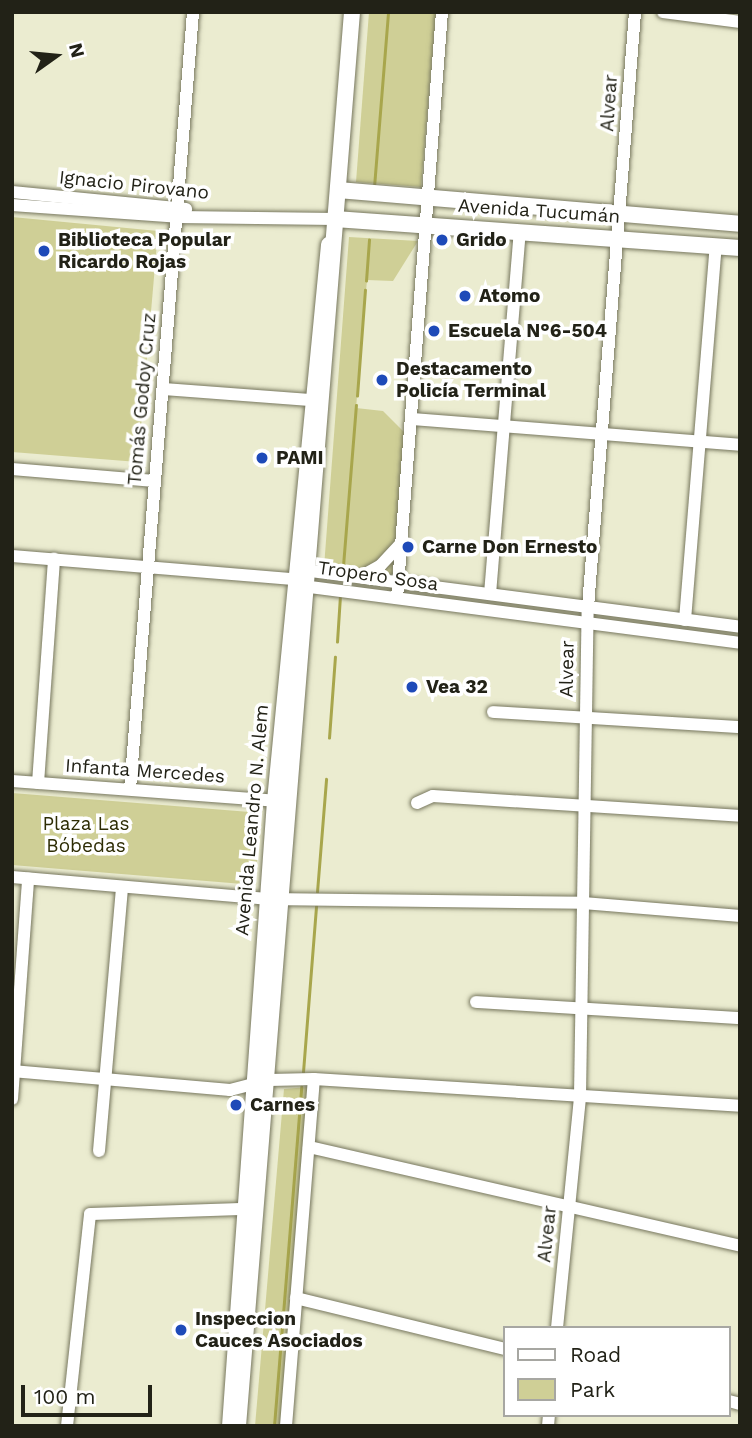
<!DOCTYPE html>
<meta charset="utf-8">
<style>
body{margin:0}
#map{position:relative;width:752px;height:1438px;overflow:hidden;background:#ebecd0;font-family:"Work Sans",sans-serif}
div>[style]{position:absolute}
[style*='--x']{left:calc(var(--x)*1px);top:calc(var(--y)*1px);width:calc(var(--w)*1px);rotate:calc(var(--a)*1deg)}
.green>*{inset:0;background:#cfcf96}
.stream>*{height:2.5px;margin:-1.25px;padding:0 1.25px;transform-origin:1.25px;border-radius:1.25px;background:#a8a64c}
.roads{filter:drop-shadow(0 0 2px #77775e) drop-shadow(0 0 2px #77775e)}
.minor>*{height:12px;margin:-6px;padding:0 6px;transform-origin:6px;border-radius:6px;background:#fff}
.major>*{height:16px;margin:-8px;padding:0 8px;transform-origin:8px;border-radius:8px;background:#fff}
.dots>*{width:19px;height:19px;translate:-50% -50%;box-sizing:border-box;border:4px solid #fff;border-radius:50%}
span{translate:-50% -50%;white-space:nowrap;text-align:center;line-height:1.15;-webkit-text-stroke:7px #fff;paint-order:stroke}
.street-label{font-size:19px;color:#222217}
.poi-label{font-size:19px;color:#222217;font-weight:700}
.left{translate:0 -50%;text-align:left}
.park-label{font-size:19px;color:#2d2c04}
.frame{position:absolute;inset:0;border:14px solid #222217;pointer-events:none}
.legend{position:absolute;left:503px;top:1326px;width:228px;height:91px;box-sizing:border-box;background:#fff;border:2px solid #a7a7a2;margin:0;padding:9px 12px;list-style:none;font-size:21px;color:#222217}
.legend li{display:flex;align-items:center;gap:14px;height:35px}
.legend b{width:35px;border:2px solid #a7a7a2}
.north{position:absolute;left:21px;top:21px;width:70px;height:70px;-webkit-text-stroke:5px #fff;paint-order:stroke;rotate:75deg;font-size:19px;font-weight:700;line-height:28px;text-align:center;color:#222217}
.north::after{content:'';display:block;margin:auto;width:24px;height:32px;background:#222217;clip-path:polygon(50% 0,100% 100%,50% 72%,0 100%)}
.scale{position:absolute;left:21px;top:1385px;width:131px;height:32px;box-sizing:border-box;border:4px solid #222217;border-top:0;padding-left:9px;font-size:21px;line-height:24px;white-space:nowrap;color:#222217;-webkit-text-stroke:5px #fff;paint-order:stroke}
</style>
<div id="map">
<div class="green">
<i style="clip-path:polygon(369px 12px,436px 12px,421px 187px,356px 182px)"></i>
<i style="clip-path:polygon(12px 217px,158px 231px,138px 462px,12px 452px)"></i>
<i style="clip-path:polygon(349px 237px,418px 241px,393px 281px,367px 280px,356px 408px,383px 411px,406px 434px,392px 574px,324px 567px)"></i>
<i style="clip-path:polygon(12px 793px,261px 813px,255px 885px,12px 865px)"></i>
<i style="clip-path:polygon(308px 1087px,284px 1426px,255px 1426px,284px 1089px)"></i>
</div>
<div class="stream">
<i style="--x:374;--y:187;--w:176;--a:-85.4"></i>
<i style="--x:366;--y:281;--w:41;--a:-85.8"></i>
<i style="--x:357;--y:396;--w:106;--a:-85.7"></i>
<i style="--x:343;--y:566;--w:161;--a:-85.4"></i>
<i style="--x:337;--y:642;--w:47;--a:-86.3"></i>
<i style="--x:329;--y:738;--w:81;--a:-85.8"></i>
<i style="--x:317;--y:892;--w:113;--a:-85.4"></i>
<i style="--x:303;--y:1072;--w:166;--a:-85.5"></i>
<i style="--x:274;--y:1426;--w:340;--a:-85.4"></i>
</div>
<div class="roads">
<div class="minor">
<i style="--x:663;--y:12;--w:78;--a:7.4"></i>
<i style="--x:12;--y:192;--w:175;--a:5.6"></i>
<i style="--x:12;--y:205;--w:166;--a:4.1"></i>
<i style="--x:178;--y:217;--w:157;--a:0.7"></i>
<i style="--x:163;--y:389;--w:148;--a:4.3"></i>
<i style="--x:412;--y:419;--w:329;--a:4.5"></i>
<i style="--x:12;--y:469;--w:143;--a:4.8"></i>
<i style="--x:12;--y:556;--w:282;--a:4.7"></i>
<i style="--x:293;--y:579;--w:19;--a:25"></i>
<i style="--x:310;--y:587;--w:434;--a:7.4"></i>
<i style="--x:300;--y:576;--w:12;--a:-24"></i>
<i style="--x:311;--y:571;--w:433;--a:7.4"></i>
<i style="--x:360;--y:577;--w:23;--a:-29"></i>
<i style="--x:380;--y:566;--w:33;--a:-47"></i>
<i style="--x:490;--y:594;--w:364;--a:-85.3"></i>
<i style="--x:397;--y:598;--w:588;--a:-85.61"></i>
<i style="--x:685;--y:620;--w:375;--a:-85.3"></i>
<i style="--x:493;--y:712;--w:247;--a:3.5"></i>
<i style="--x:12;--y:781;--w:264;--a:4.3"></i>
<i style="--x:38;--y:783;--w:225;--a:-85.9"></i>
<i style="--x:130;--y:789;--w:780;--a:-85.36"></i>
<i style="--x:417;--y:803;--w:17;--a:-24"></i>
<i style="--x:433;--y:796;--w:308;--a:3.7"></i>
<i style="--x:12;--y:877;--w:256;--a:4.9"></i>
<i style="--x:267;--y:899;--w:316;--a:0.7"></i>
<i style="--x:583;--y:903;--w:158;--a:4.7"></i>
<i style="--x:476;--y:1002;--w:264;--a:3.5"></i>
<i style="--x:12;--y:1071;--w:219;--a:5"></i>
<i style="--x:230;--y:1090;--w:40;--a:-14.4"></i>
<i style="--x:269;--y:1080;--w:45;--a:-1.3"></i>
<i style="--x:314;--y:1079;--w:427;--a:3.6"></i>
<i style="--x:12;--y:1099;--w:221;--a:-85.8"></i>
<i style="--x:309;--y:1147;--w:442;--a:12.9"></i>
<i style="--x:99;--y:1151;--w:265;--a:-85"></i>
<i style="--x:296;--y:1298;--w:215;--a:13.7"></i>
<i style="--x:557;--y:1328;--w:233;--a:-84.3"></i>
<i style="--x:580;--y:1096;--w:489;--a:-89.1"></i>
<i style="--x:588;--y:607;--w:597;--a:-85.48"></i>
<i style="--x:729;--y:1401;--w:11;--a:15"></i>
<i style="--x:67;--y:1426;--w:213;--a:-83.8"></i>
<i style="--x:90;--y:1214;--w:152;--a:-1.9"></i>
<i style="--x:286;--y:1426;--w:348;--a:-85.4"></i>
<i style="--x:548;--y:1426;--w:11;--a:-85"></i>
</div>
<div class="major">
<i style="--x:338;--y:190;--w:403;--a:4.8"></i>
<i style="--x:335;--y:219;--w:406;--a:4.1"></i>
<i style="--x:230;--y:1426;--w:627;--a:-85.88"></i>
<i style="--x:275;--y:801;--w:559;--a:-84.45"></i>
<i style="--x:238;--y:1426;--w:1419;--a:-85.39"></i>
</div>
</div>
<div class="dots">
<i style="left:442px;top:240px;background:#1e4ab8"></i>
<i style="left:44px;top:251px;background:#1e4ab8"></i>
<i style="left:465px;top:296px;background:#1e4ab8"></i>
<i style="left:434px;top:331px;background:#1e4ab8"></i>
<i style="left:382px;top:380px;background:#1e4ab8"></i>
<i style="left:262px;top:458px;background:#1e4ab8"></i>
<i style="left:408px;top:547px;background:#1e4ab8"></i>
<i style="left:412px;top:687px;background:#1e4ab8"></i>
<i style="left:236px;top:1105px;background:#1e4ab8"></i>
<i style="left:181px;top:1330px;background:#1e4ab8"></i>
</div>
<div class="street-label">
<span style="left:609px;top:103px;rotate:-86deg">Alvear</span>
<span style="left:134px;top:185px;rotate:6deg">Ignacio Pirovano</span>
<span style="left:539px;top:211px;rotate:4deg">Avenida Tucumán</span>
<span style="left:142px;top:399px;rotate:-85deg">Tomás Godoy Cruz</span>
<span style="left:378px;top:576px;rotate:8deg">Tropero Sosa</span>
<span style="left:567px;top:669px;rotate:-89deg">Alvear</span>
<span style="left:145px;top:771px;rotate:4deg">Infanta Mercedes</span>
<span style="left:252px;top:820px;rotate:-85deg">Avenida Leandro N. Alem</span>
<span style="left:547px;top:1234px;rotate:-84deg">Alvear</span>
</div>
<div class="poi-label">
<span class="left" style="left:58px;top:251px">Biblioteca Popular<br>Ricardo Rojas</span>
<span class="left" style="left:456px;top:240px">Grido</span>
<span class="left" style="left:479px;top:296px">Atomo</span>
<span class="left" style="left:448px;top:331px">Escuela N°6-504</span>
<span class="left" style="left:396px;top:380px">Destacamento<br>Policía Terminal</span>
<span class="left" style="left:276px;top:458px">PAMI</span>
<span class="left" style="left:422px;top:547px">Carne Don Ernesto</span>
<span class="left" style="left:426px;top:687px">Vea 32</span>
<span class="left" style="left:250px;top:1105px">Carnes</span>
<span class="left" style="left:195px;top:1330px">Inspeccion<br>Cauces Asociados</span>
</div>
<div class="park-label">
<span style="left:86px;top:835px">Plaza Las<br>Bóbedas</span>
</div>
<div class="frame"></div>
<ul class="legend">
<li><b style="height:9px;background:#fff"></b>Road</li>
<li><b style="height:19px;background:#cfcf96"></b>Park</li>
</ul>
<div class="north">N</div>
<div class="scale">100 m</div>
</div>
